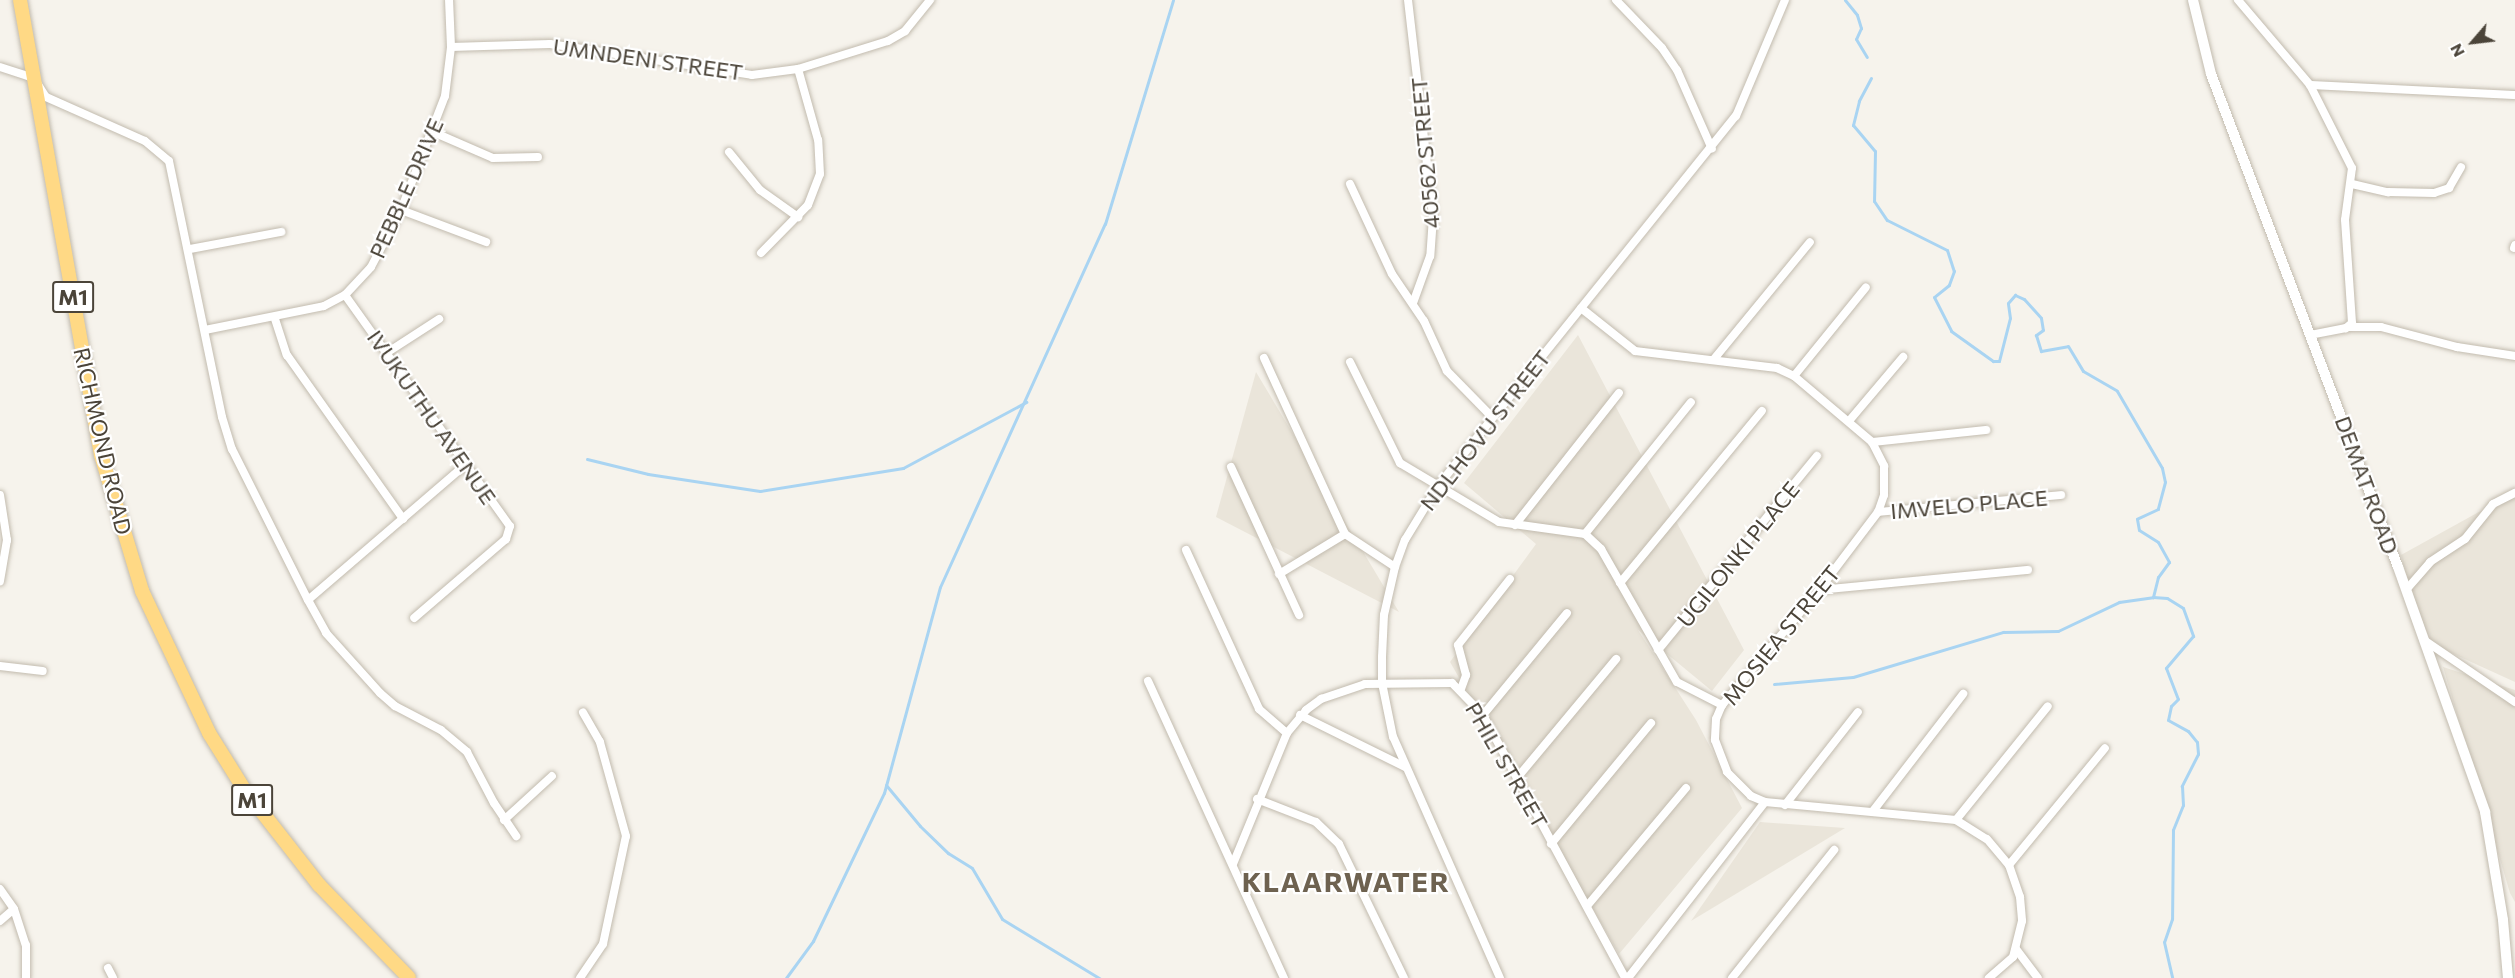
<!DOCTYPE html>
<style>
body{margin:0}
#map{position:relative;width:2515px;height:978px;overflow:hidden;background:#f6f3ec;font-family:Commissioner,sans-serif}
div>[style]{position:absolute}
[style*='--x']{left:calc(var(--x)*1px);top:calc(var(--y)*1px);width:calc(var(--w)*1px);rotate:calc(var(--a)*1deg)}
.residential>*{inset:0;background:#eae5da}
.stream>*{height:3px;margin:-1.5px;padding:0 1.5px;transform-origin:1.5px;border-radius:1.5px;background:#a9d4f2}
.roads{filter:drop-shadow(0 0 2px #c2bbae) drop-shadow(0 0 2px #c2bbae)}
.minor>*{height:8px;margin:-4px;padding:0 4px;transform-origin:4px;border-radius:4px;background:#fff}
.tertiary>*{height:10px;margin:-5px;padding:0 5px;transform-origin:5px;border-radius:5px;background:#fff}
.trunk>*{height:14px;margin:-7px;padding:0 7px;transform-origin:7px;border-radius:7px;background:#ffd985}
span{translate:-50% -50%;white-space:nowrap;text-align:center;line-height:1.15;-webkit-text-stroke:4.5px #fff;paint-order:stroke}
.shield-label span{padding:2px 4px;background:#fff;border:2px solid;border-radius:4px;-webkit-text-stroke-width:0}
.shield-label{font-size:21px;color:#4b4439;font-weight:700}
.street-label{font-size:22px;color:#4b4439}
.district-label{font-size:28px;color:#6e6250;font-weight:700;letter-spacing:1.5px}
.north{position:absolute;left:2443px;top:12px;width:60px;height:60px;-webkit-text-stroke:4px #fff;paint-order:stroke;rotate:242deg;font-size:16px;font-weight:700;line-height:24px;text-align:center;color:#4b4439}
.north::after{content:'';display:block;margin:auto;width:21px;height:27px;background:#4b4439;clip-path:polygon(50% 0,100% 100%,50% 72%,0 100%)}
</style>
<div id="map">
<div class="residential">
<i style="clip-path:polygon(1578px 335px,1744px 650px,1712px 691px,1638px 630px,1696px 720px,1742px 808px,1619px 954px,1450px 662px,1536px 544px,1464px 483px)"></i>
<i style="clip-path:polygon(1256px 372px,1399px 612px,1216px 517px)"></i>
<i style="clip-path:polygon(2515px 492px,2515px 682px,2423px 640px,2401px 555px)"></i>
<i style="clip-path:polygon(2443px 667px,2515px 690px,2515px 902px,2510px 893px)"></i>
<i style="clip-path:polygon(1760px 822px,1845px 828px,1691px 921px)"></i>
</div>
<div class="stream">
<i style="--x:1845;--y:0;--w:19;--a:51"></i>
<i style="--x:1857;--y:15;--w:14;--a:73"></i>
<i style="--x:1861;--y:28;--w:12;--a:114"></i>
<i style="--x:1856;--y:39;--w:21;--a:59"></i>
<i style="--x:1871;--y:78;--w:26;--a:118"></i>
<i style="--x:1859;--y:101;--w:25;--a:104"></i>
<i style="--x:1853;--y:125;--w:34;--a:50"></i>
<i style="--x:1875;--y:151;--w:50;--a:91.1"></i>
<i style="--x:1874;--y:201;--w:23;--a:56"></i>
<i style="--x:1887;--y:220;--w:67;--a:26.6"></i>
<i style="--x:1947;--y:250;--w:22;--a:72"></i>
<i style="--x:1954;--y:271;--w:15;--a:110"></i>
<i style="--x:1949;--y:285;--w:19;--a:141"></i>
<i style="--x:1934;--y:297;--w:38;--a:63"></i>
<i style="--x:1951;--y:331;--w:52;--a:35.5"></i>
<i style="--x:1993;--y:361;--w:6;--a:0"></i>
<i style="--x:1999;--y:361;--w:44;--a:-75.7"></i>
<i style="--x:2010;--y:318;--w:15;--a:-98"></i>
<i style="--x:2008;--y:303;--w:11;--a:-49"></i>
<i style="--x:2015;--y:295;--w:10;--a:24"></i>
<i style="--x:2024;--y:299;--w:25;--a:48"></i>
<i style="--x:2041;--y:318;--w:12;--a:81"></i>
<i style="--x:2043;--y:330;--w:9;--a:144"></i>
<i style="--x:2036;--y:335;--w:17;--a:73"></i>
<i style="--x:2041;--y:351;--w:27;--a:-10"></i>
<i style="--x:2068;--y:346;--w:29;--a:59"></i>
<i style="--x:2083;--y:371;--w:39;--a:30"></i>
<i style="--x:2117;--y:391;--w:89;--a:59.7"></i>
<i style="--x:2162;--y:468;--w:14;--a:78"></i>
<i style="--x:2165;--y:482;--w:28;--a:105"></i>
<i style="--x:2158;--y:509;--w:23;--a:155"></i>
<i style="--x:2137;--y:519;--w:11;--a:80"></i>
<i style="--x:2139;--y:530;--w:22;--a:32"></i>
<i style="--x:2158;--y:542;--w:23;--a:61"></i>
<i style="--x:2169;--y:562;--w:19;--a:126"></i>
<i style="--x:2158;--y:577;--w:21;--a:104"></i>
<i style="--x:2153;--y:597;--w:14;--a:4"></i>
<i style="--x:2167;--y:598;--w:19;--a:32"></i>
<i style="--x:2183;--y:608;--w:30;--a:70"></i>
<i style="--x:2193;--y:636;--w:42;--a:130.2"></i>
<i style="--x:2166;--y:668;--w:33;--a:69"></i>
<i style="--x:2178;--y:699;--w:10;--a:135"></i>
<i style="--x:2171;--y:706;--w:14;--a:102"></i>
<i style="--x:2168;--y:720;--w:23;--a:29"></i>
<i style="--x:2188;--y:731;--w:14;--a:51"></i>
<i style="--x:2197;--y:742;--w:12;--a:85"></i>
<i style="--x:2198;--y:754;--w:36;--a:117"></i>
<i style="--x:2182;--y:786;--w:19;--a:87"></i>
<i style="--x:2183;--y:805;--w:27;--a:112"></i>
<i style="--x:2173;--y:830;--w:89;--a:90.6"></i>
<i style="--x:2172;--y:919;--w:24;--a:109"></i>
<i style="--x:2164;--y:942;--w:37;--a:77"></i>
<i style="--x:587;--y:459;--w:63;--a:13.8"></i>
<i style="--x:648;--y:474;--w:113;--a:8.6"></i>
<i style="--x:760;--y:491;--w:145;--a:-9.1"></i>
<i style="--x:903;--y:468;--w:140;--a:-28.2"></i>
<i style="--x:1774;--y:684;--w:79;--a:-5.1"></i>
<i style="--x:1853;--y:677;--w:157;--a:-16.7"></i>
<i style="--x:2003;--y:632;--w:55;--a:-1"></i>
<i style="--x:2058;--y:631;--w:68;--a:-25.4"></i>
<i style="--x:2119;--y:602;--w:34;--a:-8"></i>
<i style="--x:886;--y:785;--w:53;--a:50.3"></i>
<i style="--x:920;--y:826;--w:39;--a:44"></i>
<i style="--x:948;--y:853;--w:28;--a:32"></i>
<i style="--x:972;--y:868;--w:59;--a:59.5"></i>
<i style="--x:1002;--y:919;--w:114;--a:31.3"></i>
<i style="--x:786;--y:978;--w:46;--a:-53.9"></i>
<i style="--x:813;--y:941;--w:164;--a:-64.4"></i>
<i style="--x:884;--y:793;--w:213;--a:-74.8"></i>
<i style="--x:940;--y:587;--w:399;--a:-65.6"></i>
<i style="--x:1105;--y:224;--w:234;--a:-73.1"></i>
</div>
<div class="roads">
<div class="minor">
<i style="--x:1408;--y:0;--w:218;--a:83.4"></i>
<i style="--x:1433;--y:217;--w:39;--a:94"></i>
<i style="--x:1430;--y:256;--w:50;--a:109.9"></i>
<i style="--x:1616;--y:0;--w:66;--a:46.2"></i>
<i style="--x:1662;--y:48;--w:27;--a:56"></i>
<i style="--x:1677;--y:70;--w:86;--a:66.1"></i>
<i style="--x:2238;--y:0;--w:111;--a:49.7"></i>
<i style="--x:2310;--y:85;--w:93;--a:63.2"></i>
<i style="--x:2352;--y:168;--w:52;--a:97.7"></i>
<i style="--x:2345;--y:220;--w:103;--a:86.1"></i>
<i style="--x:2352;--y:323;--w:8;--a:140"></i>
<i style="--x:2346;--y:328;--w:36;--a:169"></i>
<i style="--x:451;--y:47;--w:99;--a:-1.7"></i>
<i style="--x:550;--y:44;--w:204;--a:8.7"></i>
<i style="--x:752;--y:75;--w:46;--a:-7.4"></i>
<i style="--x:798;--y:69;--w:94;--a:-17.3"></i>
<i style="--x:888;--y:41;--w:20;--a:-30"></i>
<i style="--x:905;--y:31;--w:40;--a:-51"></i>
<i style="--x:0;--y:67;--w:36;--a:18"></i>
<i style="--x:34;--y:78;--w:22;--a:58"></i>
<i style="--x:46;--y:97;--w:108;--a:24"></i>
<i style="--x:145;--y:141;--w:31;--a:40"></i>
<i style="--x:169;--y:161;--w:261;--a:78.3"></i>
<i style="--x:222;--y:417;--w:34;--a:73"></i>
<i style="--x:232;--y:449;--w:169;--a:63.3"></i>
<i style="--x:308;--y:600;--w:38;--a:61"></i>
<i style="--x:326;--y:633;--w:81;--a:48"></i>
<i style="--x:380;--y:693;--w:20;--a:41"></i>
<i style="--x:395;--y:706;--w:52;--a:27.6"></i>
<i style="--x:441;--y:730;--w:34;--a:40"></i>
<i style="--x:467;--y:752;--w:58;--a:62.1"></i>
<i style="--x:494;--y:803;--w:40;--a:56"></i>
<i style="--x:2310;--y:85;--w:205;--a:2.8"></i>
<i style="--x:433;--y:132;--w:65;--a:23.4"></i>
<i style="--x:493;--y:158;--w:45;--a:-1.3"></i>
<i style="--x:729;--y:152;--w:49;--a:50.8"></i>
<i style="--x:760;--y:190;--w:47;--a:35.4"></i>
<i style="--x:1350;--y:184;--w:99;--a:65"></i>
<i style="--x:1392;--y:274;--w:57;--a:55.8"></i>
<i style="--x:1424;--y:321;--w:55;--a:65.3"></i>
<i style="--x:1447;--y:371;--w:64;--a:45.6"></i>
<i style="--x:2352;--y:184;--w:37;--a:13"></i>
<i style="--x:2388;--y:192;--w:46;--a:1.2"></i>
<i style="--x:2434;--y:193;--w:16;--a:-18"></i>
<i style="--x:2449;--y:188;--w:24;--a:-60"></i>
<i style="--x:401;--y:210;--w:91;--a:20.6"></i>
<i style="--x:2514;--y:248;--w:3;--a:-72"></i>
<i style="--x:190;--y:249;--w:93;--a:-10.6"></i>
<i style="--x:761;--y:253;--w:67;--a:-45.6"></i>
<i style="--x:808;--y:205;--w:33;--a:-69"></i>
<i style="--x:820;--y:174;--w:34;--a:-93"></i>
<i style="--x:818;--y:140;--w:74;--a:-105.7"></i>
<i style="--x:345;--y:295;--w:284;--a:54.5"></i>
<i style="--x:510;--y:526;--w:14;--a:107"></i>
<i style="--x:506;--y:539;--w:121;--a:139.3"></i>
<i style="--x:1581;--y:308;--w:69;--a:38.5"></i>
<i style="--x:1635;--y:351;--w:143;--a:6.8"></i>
<i style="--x:1777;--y:368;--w:19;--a:25"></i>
<i style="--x:1794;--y:376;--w:102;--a:40.2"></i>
<i style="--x:1872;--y:442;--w:27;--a:63"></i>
<i style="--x:1884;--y:466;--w:29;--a:90"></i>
<i style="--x:1884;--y:495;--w:18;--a:109"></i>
<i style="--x:1878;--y:512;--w:98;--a:127.1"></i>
<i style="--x:1819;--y:590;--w:150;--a:130.1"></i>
<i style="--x:1722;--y:705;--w:15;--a:113"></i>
<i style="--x:1716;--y:719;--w:21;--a:93"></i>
<i style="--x:1715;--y:740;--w:34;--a:69"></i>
<i style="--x:1727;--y:772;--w:34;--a:45"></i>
<i style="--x:1751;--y:796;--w:15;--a:23"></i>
<i style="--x:1765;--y:802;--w:192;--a:5.4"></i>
<i style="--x:1956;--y:820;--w:36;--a:32"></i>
<i style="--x:1987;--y:839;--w:34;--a:50"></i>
<i style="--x:2009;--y:865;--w:34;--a:71"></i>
<i style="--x:2020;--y:897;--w:24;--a:85"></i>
<i style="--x:2022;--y:921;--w:37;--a:104"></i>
<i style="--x:2013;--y:957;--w:32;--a:139"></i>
<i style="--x:275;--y:319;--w:38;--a:72"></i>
<i style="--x:287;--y:355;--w:201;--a:54.7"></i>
<i style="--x:2349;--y:327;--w:32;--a:0"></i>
<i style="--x:2381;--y:327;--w:79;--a:14.7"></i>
<i style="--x:2457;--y:347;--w:59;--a:8.8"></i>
<i style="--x:205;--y:330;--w:121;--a:-11.4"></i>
<i style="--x:324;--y:306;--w:24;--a:-28"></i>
<i style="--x:345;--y:295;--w:38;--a:-47"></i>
<i style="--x:371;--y:267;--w:64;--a:-62.2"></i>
<i style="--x:401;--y:210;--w:122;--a:-68.9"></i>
<i style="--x:445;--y:96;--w:49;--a:-83"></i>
<i style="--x:451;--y:47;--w:47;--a:-92.4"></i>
<i style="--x:388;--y:352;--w:61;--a:-32.9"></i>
<i style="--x:1264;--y:358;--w:194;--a:65.3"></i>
<i style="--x:1345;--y:534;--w:60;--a:33.4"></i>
<i style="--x:1714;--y:359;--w:151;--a:-50.6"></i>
<i style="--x:1350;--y:362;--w:113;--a:63.7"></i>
<i style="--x:1400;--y:463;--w:115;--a:30.8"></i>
<i style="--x:1499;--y:522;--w:87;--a:7.9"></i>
<i style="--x:1585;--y:534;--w:22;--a:43"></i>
<i style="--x:1601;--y:549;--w:153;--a:60.3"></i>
<i style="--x:1677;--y:682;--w:51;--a:27.1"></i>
<i style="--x:1794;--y:376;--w:114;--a:-51"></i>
<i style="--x:1849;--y:421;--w:84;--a:-49.8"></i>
<i style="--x:1872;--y:442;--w:115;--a:-6"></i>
<i style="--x:1231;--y:467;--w:163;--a:65.3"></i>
<i style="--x:0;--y:495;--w:46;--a:81.2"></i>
<i style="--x:7;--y:540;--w:42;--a:99.7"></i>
<i style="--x:1878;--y:512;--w:184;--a:-5.3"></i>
<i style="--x:1515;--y:525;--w:168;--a:-51.8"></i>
<i style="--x:1585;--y:534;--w:169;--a:-51.2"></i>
<i style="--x:1186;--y:550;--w:175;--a:65.3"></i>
<i style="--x:1259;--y:709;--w:37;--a:41"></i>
<i style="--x:1279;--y:574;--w:77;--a:-31.2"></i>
<i style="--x:1620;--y:583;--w:223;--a:-50.5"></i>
<i style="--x:1819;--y:590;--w:210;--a:-5.5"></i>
<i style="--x:2406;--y:590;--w:37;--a:-49"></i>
<i style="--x:2430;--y:562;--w:42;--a:-33.3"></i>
<i style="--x:2465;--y:539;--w:45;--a:-51.3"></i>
<i style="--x:2493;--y:504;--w:25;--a:-27"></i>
<i style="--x:308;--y:600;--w:206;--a:-40.7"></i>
<i style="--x:2424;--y:640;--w:110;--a:34.3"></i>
<i style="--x:1658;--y:650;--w:251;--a:-50.7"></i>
<i style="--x:0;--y:666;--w:43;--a:6.6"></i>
<i style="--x:1148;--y:681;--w:327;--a:65.4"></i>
<i style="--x:1461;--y:689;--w:15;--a:-70"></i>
<i style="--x:1466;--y:675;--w:31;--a:-105"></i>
<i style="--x:1458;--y:645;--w:84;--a:-51.8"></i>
<i style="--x:1300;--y:715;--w:117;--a:26.3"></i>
<i style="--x:1483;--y:715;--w:132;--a:-50.5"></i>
<i style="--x:1517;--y:778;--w:155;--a:-50.2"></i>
<i style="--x:1257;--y:799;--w:63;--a:21.3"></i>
<i style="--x:1316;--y:822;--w:32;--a:44"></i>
<i style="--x:1339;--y:844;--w:149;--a:64.1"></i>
<i style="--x:1785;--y:805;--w:118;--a:-51.9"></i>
<i style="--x:1873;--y:811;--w:148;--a:-52.4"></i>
<i style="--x:504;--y:820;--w:65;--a:-42.5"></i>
<i style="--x:1956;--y:820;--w:146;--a:-51.1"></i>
<i style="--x:1551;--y:844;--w:157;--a:-50.4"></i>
<i style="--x:1233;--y:864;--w:142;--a:-67.6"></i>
<i style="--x:1287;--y:733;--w:30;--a:-50"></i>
<i style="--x:1306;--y:710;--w:19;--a:-36"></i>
<i style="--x:1321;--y:699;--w:46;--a:-18.8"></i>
<i style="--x:1365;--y:684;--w:87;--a:-0.7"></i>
<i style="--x:1452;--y:683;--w:45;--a:45.9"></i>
<i style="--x:1483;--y:715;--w:299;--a:61.6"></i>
<i style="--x:2009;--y:865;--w:151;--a:-50.6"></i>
<i style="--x:0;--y:889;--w:24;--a:55"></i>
<i style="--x:14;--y:909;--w:38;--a:72"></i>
<i style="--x:26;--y:945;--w:33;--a:90"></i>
<i style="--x:1587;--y:906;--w:154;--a:-50"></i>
<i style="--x:0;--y:921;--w:18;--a:-41"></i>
<i style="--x:2016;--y:949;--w:36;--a:53"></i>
<i style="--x:108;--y:968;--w:11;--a:63"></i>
<i style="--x:580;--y:978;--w:41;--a:-55.9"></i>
<i style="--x:603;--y:944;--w:110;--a:-78"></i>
<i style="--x:626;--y:836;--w:98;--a:-105.5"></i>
<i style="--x:600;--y:742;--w:34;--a:-120"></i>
<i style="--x:1500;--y:978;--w:264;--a:-113.9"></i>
<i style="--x:1393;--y:737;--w:55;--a:-101.5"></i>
<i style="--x:1382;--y:683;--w:26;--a:-90"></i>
<i style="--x:1382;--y:657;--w:42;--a:-87.3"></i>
<i style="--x:1384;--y:615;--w:49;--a:-77.1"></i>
<i style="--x:1395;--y:567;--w:29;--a:-70"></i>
<i style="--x:1405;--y:540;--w:63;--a:-58.6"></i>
<i style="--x:1438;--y:486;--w:475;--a:-51.2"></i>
<i style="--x:1736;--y:116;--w:126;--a:-67.1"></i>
<i style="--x:1628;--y:978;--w:223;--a:-52.1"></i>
<i style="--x:1732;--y:978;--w:164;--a:-51.4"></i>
</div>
<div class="tertiary">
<i style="--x:2193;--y:0;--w:76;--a:76.3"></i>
<i style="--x:2211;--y:74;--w:527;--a:69.23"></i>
<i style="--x:2398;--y:567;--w:260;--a:70.4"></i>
<i style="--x:2485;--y:812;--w:109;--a:80.5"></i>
<i style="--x:2503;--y:920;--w:58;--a:85.1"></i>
</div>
<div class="trunk">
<i style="--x:20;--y:0;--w:462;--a:79.9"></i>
<i style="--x:101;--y:455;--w:142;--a:73.2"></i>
<i style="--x:142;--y:591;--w:157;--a:64.7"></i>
<i style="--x:209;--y:733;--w:66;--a:58"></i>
<i style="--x:244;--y:789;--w:122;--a:52"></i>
<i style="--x:319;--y:885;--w:129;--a:45.9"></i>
</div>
</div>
<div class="shield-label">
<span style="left:73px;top:297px">M1</span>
<span style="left:252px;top:800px">M1</span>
</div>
<div class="street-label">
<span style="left:648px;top:59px;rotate:8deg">UMNDENI STREET</span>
<span style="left:1425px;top:153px;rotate:-95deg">40562 STREET</span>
<span style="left:406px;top:188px;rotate:-66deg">PEBBLE DRIVE</span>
<span style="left:432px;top:417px;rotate:55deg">IVUKUTHU AVENUE</span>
<span style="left:1485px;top:430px;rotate:-52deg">NDLHOVU STREET</span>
<span style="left:103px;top:441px;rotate:77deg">RICHMOND ROAD</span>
<span style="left:2367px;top:485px;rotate:70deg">DEMAT ROAD</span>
<span style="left:1969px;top:504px;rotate:-5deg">IMVELO PLACE</span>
<span style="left:1738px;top:554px;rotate:-51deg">UGILONKI PLACE</span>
<span style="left:1781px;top:635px;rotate:-51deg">MOSIEA STREET</span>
<span style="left:1507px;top:765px;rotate:60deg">PHILI STREET</span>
</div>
<div class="district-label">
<span style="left:1346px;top:881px">KLAARWATER</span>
</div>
<div class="north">N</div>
</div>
